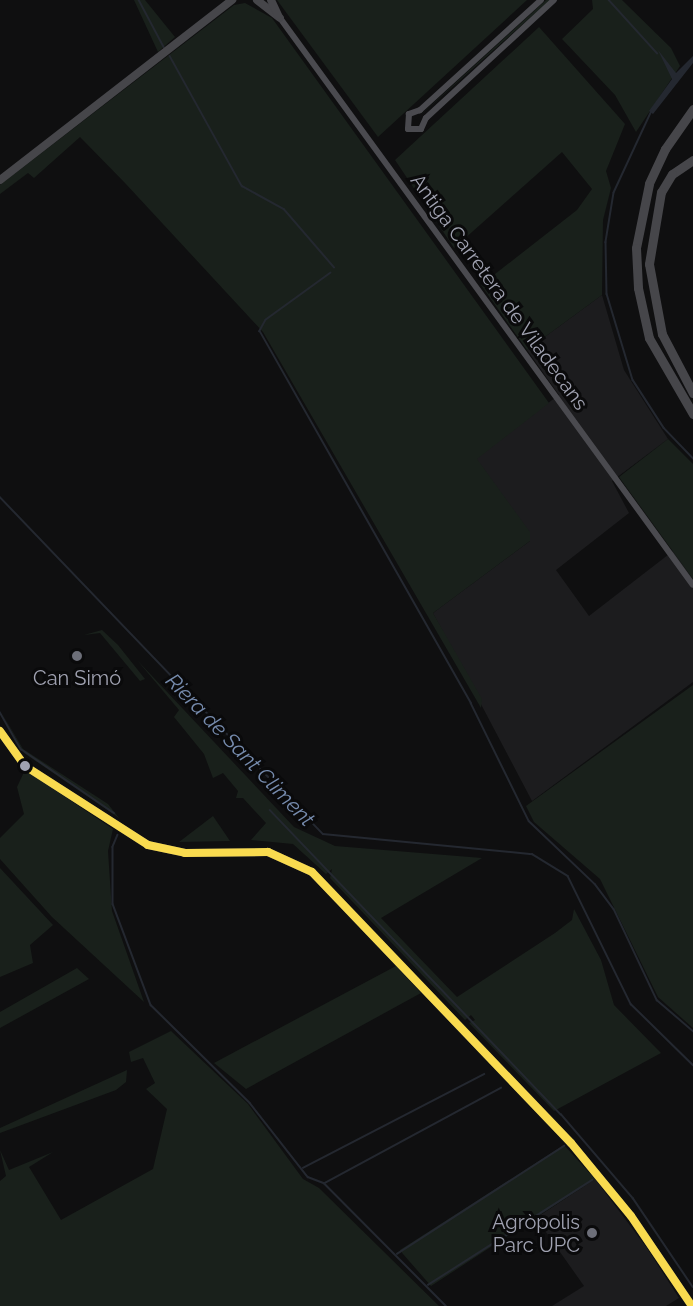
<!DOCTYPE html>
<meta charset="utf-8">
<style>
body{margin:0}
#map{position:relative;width:693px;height:1306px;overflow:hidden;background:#0f0f10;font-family:Raleway,sans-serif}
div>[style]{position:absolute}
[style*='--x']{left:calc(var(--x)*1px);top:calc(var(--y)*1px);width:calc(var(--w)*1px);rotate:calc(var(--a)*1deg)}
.built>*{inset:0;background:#1c1c1e}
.green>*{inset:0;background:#19201b}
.water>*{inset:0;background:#242830}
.stream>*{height:1.5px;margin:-0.75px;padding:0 0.75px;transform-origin:0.75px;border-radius:0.75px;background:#242830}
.minor>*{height:6px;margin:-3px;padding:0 3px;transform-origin:3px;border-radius:3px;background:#4a4a4f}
.major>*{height:8px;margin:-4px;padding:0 4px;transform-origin:4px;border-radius:4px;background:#46464a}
.highway>*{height:9px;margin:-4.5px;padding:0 4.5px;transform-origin:4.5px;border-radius:4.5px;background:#46464a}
.bus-1>*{height:8px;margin:-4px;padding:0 4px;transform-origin:4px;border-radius:4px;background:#f9db4f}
.dots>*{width:16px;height:16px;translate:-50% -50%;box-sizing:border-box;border:3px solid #0a0a0b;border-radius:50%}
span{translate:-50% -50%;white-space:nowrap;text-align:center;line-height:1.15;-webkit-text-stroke:6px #0a0a0b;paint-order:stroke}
.street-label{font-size:20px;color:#a0a2b1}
.poi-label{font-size:20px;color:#a0a2b1}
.right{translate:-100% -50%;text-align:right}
.water-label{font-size:21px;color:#768bad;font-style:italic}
</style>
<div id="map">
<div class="built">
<i style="clip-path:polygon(602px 295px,624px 370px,668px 439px,612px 481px,629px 513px,556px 570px,589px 616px,673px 551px,693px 579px,693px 682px,532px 801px,433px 613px,530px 541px,471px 459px,559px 395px,527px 350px)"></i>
<i style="clip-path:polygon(595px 1179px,647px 1248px,679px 1298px,666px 1306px,552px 1306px,584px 1286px,536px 1218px)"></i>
</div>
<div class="green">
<i style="clip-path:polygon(134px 0,145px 0,175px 37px,158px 52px)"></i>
<i style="clip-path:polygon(277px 0,527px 0,378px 137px)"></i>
<i style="clip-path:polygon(546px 0,550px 0,415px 120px)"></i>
<i style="clip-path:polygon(592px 0,622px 0,671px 48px,680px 66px,636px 132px,615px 95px,562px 39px,593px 9px)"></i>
<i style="clip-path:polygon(245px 3px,272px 18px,549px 403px,477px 459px,530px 532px,530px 541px,433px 613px,482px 699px,481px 708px,263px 332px,125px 183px,80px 137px,34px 178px,28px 173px,0 194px,0 185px,234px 5px)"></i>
<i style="clip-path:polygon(539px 27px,625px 124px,606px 171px,611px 188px,603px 220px,602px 295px,527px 350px,481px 285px,577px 210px,592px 189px,562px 152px,454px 248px,395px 160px)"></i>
<i style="clip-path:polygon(668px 439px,693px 464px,693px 579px,619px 477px)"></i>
<i style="clip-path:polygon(102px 630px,118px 645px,145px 679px,140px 681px,100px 633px,84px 635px)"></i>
<i style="clip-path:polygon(137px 660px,294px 827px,335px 846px,482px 858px,381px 918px,457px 997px,555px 933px,572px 920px,574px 909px,601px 960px,614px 1005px,661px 1053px,554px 1111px,469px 1023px,475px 1020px,471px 1015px,465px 1020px,330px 878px,332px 869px,326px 874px,293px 844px,251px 840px,266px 823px,243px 798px,236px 798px,238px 791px,223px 773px,213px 778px,204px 754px,174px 717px,179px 710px)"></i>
<i style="clip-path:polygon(693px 685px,693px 1028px,658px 997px,600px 879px,534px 822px,526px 806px)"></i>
<i style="clip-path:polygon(0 710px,23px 749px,108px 804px,119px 818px,24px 753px)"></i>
<i style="clip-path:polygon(25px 770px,113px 829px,108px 851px,112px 911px,144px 1002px,52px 917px,0 859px,0 838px,24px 814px,17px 787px)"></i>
<i style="clip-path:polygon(213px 816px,230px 841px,179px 842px)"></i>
<i style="clip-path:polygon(0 868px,53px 925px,30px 945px,33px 963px,0 977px)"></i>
<i style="clip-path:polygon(396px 966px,421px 993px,246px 1089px,214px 1063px)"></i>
<i style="clip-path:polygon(77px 968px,89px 979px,0 1028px,0 1012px)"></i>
<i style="clip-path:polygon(171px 1031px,248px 1104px,303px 1179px,319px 1188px,439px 1306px,0 1306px,0 1181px,6px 1176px,0 1150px,9px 1170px,53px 1152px,29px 1167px,61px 1220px,153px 1169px,167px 1109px,146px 1089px,155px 1083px,143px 1058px,131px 1062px,129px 1052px)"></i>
<i style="clip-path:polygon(127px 1070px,126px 1082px,116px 1090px,0 1133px,0 1128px)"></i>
<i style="clip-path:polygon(564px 1145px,595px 1179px,431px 1286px,403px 1254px,400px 1250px)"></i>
</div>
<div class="water">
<i style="clip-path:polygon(658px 50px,676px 73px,693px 56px,693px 63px,653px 114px,649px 111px,672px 79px)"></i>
</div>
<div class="stream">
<i style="--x:139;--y:0;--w:53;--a:62"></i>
<i style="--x:609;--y:0;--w:72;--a:47.8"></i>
<i style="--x:170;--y:56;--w:149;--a:61"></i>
<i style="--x:242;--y:186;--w:48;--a:28.7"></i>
<i style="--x:284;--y:209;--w:77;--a:49.2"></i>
<i style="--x:652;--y:111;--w:90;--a:114.9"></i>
<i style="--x:614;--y:193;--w:50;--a:99.3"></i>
<i style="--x:606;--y:242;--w:52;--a:88.9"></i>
<i style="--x:607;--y:294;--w:90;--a:73.2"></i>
<i style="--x:633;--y:380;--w:57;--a:57.1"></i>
<i style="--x:664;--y:428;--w:42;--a:46"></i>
<i style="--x:331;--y:273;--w:80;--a:144.1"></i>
<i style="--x:266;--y:320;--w:13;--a:119"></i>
<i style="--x:260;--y:331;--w:428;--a:60.4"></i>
<i style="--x:471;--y:703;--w:131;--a:63.8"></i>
<i style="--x:529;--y:821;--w:91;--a:43.7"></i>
<i style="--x:595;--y:884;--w:31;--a:53"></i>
<i style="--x:614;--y:909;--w:101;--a:64.7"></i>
<i style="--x:657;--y:1000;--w:48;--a:40.7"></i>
<i style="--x:0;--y:497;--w:467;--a:46.2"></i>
<i style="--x:323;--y:834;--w:210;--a:5.5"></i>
<i style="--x:532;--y:854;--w:42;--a:31.4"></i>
<i style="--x:568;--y:876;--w:143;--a:63.8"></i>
<i style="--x:631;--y:1004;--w:87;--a:44.5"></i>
<i style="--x:0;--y:712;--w:43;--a:60.4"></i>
<i style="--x:21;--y:749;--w:113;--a:34.5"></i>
<i style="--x:270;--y:810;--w:421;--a:46.3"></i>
<i style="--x:561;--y:1114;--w:111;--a:49.4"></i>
<i style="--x:633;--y:1198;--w:107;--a:56"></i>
<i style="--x:118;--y:835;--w:13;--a:113"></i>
<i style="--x:113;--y:847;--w:57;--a:90"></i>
<i style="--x:113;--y:904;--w:108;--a:69.4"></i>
<i style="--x:151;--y:1005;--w:139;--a:44.7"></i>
<i style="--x:250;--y:1103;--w:94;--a:51.9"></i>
<i style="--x:308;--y:1177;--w:17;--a:21"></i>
<i style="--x:324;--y:1183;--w:173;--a:45.2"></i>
<i style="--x:303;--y:1168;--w:204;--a:-27.4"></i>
<i style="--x:325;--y:1183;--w:200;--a:-28.4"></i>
<i style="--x:397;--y:1254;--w:199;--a:-32.9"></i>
<i style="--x:428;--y:1285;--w:195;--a:-32.6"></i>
</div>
<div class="minor">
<i style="--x:541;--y:0;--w:164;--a:137.7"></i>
<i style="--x:420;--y:110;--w:12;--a:160"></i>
<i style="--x:409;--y:114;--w:15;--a:94"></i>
<i style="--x:408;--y:129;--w:13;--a:0"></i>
<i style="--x:421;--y:129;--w:12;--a:-66"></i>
<i style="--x:426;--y:118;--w:174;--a:-42.7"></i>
<i style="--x:280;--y:18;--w:701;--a:53.93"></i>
</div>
<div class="major">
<i style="--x:257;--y:0;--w:29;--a:38"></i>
<i style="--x:271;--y:0;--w:17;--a:65"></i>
<i style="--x:0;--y:180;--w:294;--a:-37.8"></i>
<i style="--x:0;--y:731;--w:43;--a:54.5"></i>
<i style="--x:25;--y:766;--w:146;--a:32.7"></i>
<i style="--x:148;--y:845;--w:38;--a:12"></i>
<i style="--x:185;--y:853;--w:83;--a:-0.7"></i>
<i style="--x:268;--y:852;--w:48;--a:24.4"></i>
<i style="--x:312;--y:872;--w:375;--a:46.3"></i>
<i style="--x:571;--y:1143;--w:94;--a:50.6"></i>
<i style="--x:631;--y:1216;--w:109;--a:55.9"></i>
</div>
<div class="highway">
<i style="--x:693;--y:109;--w:49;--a:125"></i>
<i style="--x:665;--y:149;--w:38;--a:115"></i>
<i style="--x:649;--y:184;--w:65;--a:101.5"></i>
<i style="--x:636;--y:248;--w:40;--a:87.1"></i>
<i style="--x:638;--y:288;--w:51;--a:77.6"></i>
<i style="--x:649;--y:338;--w:88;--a:59.9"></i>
<i style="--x:693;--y:160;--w:25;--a:146"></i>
<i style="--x:672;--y:174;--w:21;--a:121"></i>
<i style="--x:661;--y:192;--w:73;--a:99.5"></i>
<i style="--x:649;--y:264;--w:71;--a:79.5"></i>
<i style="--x:662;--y:334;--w:67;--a:62.3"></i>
</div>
<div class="bus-1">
<i style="--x:0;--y:731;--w:43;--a:54.5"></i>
<i style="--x:25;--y:766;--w:146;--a:32.7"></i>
<i style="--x:148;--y:845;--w:38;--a:12"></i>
<i style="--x:185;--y:853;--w:83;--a:-0.7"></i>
<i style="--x:268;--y:852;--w:48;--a:24.4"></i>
<i style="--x:312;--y:872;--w:375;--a:46.3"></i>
<i style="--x:571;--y:1143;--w:94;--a:50.6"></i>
<i style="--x:631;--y:1216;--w:109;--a:55.9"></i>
</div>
<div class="dots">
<i style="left:77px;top:656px;background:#6d6f79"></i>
<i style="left:25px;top:766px;background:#a0a2b1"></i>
<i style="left:592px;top:1233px;background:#6d6f79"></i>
</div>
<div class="street-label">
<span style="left:499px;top:292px;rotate:54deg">Antiga Carretera de Viladecans</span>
</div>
<div class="poi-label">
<span style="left:77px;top:678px">Can Simó</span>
<span class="right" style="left:580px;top:1234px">Agròpolis<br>Parc UPC</span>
</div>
<div class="water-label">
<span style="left:240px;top:750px;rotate:46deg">Riera de Sant Climent</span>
</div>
</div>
